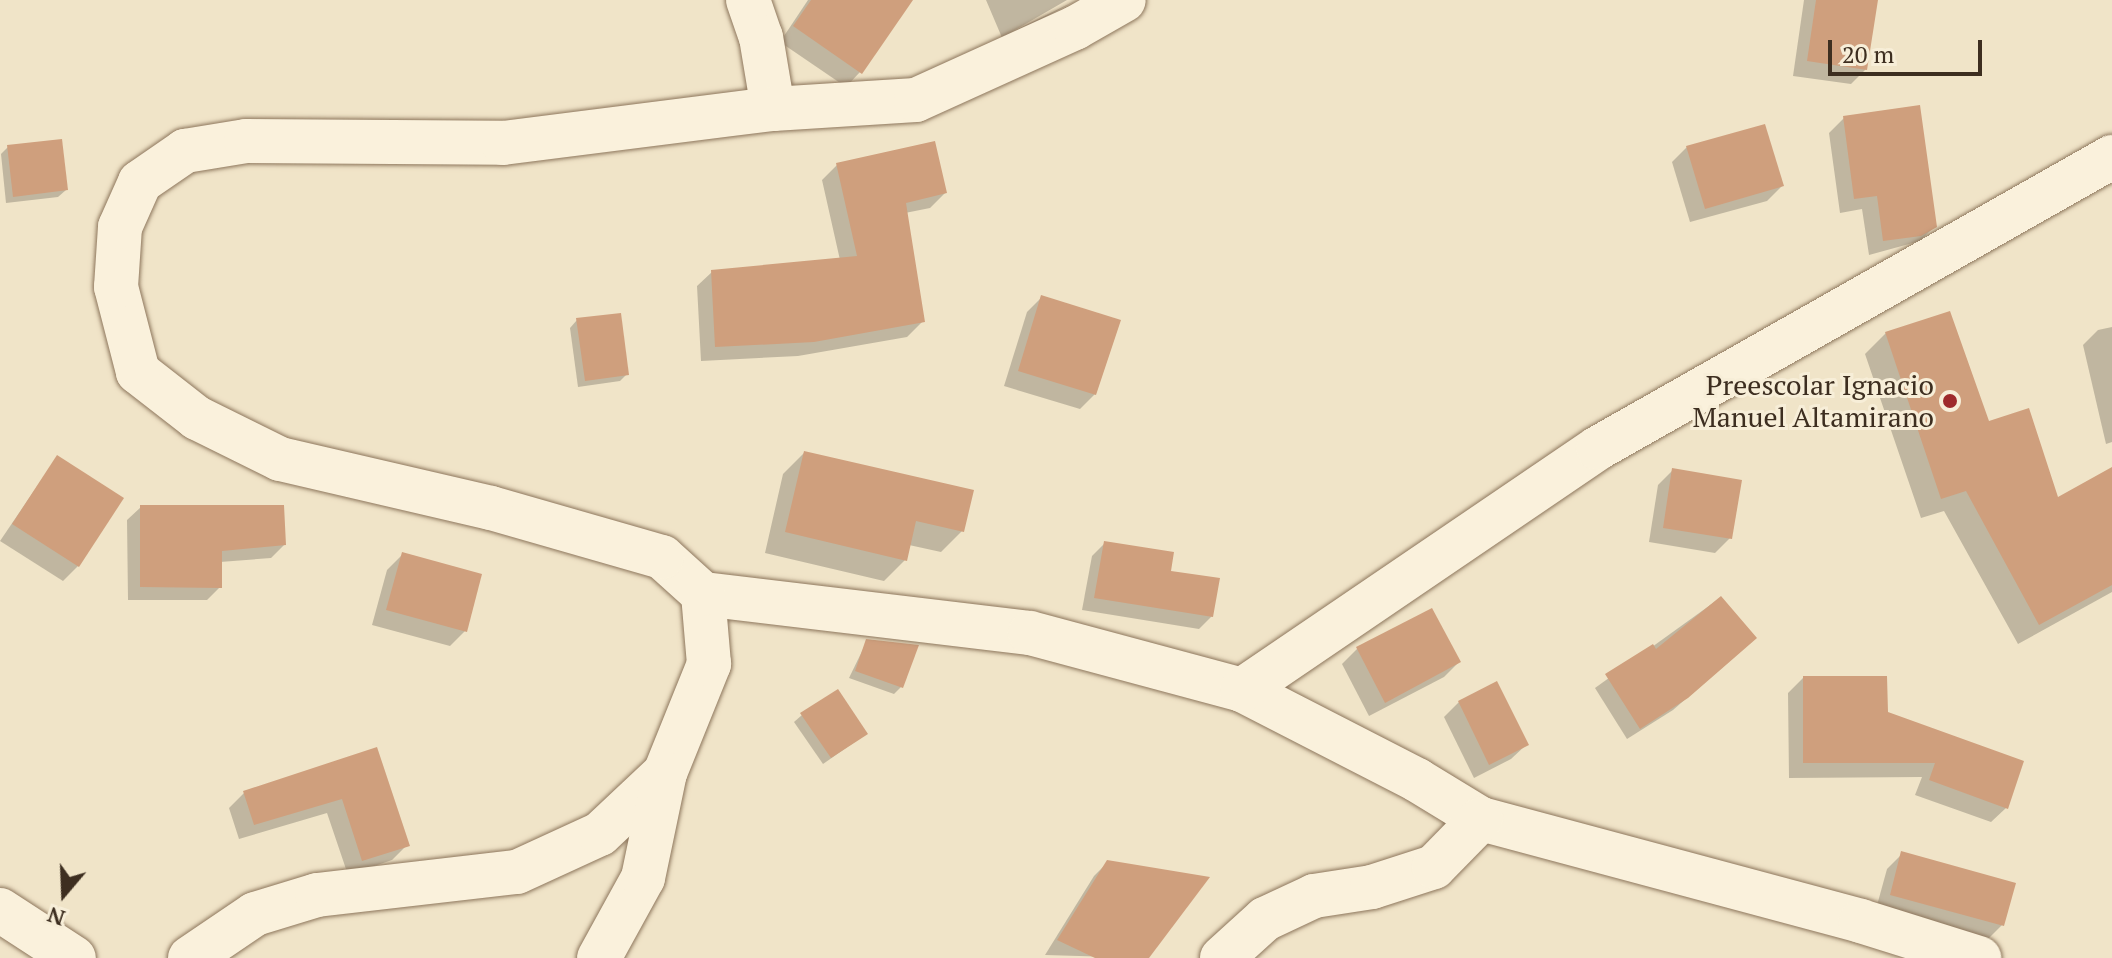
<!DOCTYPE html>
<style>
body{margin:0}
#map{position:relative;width:2112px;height:958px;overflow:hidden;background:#f0e4c8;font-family:"PT Serif",serif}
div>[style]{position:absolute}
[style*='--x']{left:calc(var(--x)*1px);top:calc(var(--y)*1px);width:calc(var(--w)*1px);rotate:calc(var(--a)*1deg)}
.shadow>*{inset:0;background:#0003}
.building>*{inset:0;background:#cf9f7d}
.roads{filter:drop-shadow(0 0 2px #8d765c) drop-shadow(0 0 2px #8d765c)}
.street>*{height:44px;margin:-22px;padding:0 22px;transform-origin:22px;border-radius:22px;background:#faf1dc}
.dots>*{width:22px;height:22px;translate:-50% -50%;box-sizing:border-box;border:4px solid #f7eed8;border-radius:50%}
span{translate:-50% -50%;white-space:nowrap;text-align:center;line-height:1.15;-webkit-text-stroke:6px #f7eed8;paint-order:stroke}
.poi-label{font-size:28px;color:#3d2e20}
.right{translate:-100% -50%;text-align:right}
.north{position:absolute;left:24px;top:854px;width:80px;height:80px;-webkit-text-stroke:6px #f7eed8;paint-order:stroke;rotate:199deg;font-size:22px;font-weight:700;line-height:32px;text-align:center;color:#3d2e20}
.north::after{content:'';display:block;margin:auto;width:28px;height:36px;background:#3d2e20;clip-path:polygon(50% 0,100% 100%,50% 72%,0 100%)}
.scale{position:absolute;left:1828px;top:40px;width:154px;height:36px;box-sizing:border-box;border:4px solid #3d2e20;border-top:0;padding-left:10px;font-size:24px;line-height:28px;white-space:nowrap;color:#3d2e20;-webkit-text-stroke:6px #f7eed8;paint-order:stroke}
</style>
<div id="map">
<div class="shadow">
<i style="clip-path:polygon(808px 0,893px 0,860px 72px,846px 87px,780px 42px)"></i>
<i style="clip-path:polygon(986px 0,1067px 0,1010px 33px,1077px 0,1003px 40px)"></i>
<i style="clip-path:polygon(1804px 0,1876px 0,1866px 69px,1851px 84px,1793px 76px)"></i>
<i style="clip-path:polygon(1844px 118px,1935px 226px,1920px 241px,1869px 255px,1862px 209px,1840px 213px,1829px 133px)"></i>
<i style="clip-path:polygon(8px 147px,66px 190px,58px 197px,6px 203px,1px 154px)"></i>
<i style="clip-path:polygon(1687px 147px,1782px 186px,1767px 201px,1690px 222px,1672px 162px)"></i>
<i style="clip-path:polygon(837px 165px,945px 193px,930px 208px,905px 213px,922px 322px,907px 337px,798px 356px,701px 361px,697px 286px,712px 272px,840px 260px,822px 180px)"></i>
<i style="clip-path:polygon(1042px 297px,1095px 394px,1080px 409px,1004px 386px,1027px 312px)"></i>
<i style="clip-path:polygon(577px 320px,627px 374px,620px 381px,578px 387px,570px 328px)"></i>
<i style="clip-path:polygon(2112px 327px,2112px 442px,2106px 444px,2083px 345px,2098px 330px)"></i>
<i style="clip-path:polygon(1886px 333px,1988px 423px,2056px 500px,2112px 507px,2112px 592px,2018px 644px,1944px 511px,1921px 518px,1865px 354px)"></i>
<i style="clip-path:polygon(804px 453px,962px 531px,941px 552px,909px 545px,905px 560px,884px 581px,765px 553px,783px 474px)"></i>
<i style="clip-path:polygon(57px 457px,78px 566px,63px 581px,0 541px)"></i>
<i style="clip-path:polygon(1673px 470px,1730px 538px,1715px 553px,1649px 542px,1658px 485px)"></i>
<i style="clip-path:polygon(141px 507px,284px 545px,271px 558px,220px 562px,220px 587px,207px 600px,128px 600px,127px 520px)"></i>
<i style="clip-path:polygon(1105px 543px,1168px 572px,1212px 616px,1199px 629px,1082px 610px,1092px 556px)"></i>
<i style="clip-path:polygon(402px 555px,465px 631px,450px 646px,372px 625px,387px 570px)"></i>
<i style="clip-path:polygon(1720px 598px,1742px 650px,1673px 710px,1627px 739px,1595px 688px)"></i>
<i style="clip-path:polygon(1431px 610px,1459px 662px,1444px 677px,1369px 716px,1342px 664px,1357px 649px)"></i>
<i style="clip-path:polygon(867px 641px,901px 687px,894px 694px,849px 678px)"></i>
<i style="clip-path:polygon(1803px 678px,1886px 714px,2006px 808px,1991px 822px,1915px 795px,1922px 777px,1789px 778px,1788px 693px)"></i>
<i style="clip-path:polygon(1459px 702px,1526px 745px,1511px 759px,1474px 778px,1444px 717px)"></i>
<i style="clip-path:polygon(802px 715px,866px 734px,823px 764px,794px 722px)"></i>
<i style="clip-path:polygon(376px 749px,407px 845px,392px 860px,348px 875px,327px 813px,239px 839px,229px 808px,244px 793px)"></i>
<i style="clip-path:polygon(1902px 854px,2002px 925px,1987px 940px,1876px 909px,1887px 869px)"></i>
<i style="clip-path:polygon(1108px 862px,1147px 958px,1045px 955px,1094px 876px)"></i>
</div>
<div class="building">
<i style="clip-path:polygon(811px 0,913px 0,862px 74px,793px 26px)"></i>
<i style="clip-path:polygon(1816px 0,1878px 0,1867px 70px,1807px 61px)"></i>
<i style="clip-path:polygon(1920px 105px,1937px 227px,1921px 236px,1883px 241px,1877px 196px,1854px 199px,1843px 116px)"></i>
<i style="clip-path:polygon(1765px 124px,1784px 186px,1705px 209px,1686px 146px)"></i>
<i style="clip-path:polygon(62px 139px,68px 190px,13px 197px,7px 145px)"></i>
<i style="clip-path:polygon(935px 141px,947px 193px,906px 203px,925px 322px,814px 342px,715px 347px,711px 270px,857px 256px,836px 163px)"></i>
<i style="clip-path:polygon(1041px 295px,1121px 320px,1096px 395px,1018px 371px)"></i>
<i style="clip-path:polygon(1950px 311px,1989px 421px,2029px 408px,2058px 497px,2112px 467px,2112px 585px,2039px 625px,1966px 491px,1941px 499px,1885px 332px)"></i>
<i style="clip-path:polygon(621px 313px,629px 375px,585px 381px,576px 318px)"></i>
<i style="clip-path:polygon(804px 451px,974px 490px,964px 532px,916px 521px,907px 561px,785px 532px)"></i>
<i style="clip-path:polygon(57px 455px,124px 498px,79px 567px,12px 524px)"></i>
<i style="clip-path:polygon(1672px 468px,1742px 480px,1732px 539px,1663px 528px)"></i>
<i style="clip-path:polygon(140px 505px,284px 505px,286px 545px,222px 551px,222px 588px,140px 587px)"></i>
<i style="clip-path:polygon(1104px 541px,1174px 552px,1171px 571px,1220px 578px,1213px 617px,1094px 598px)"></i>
<i style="clip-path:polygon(402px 552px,482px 574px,467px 632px,386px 610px)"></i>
<i style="clip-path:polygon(1721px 596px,1757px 638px,1688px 698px,1640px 729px,1605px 674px,1653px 644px,1656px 649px)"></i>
<i style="clip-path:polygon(1432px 608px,1461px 662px,1385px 703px,1356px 647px)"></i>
<i style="clip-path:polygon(866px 639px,919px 645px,903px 688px,855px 671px)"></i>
<i style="clip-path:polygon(1803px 676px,1887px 676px,1888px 712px,2024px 761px,2008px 809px,1929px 780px,1935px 763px,1803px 763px)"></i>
<i style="clip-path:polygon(1497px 681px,1529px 745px,1489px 765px,1458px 701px)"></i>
<i style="clip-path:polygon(838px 689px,868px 734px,831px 758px,800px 713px)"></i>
<i style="clip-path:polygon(377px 747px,410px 846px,362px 861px,342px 799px,254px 825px,243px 791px)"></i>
<i style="clip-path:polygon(1901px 851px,2016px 883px,2004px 926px,1890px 895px)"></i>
<i style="clip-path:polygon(1107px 860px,1210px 877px,1149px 958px,1095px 958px,1057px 940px)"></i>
</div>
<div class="roads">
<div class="street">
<i style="--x:748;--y:0;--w:39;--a:71"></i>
<i style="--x:761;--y:37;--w:73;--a:80.5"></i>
<i style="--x:703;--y:594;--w:329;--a:6.8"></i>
<i style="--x:1030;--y:633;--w:220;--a:15"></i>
<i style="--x:1242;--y:690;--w:197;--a:27.2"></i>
<i style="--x:1417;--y:780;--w:75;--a:31.4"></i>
<i style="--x:1481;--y:819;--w:393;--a:15"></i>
<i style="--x:1861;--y:921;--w:124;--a:17.4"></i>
<i style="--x:1242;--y:690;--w:430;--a:-34.2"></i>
<i style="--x:1598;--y:448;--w:591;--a:-29.52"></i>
<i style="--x:0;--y:910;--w:88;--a:33"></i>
<i style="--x:190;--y:958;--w:78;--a:-34.1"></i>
<i style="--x:255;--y:914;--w:65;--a:-17"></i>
<i style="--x:317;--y:895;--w:201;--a:-6.6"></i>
<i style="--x:517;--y:872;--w:91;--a:-24.6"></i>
<i style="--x:600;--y:834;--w:89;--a:-43.2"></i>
<i style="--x:665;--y:773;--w:118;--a:-68"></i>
<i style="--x:709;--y:664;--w:70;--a:-94.9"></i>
<i style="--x:703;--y:594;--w:55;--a:-137.9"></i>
<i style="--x:662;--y:557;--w:178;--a:-164"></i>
<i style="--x:491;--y:508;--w:217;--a:-166.9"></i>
<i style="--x:280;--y:459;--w:93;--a:-153.7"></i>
<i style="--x:197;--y:418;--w:75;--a:-142.1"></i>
<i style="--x:138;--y:372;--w:88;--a:-104.5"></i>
<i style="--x:116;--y:287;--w:60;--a:-86.2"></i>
<i style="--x:120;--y:227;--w:49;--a:-66"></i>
<i style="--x:140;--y:182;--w:55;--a:-34.6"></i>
<i style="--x:185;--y:151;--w:62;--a:-9.3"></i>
<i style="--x:246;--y:141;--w:257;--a:0.4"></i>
<i style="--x:503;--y:143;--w:272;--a:-7.2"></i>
<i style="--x:773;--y:109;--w:143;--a:-3.6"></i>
<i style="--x:916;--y:100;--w:175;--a:-24.4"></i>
<i style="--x:1075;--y:28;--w:56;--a:-29.7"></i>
<i style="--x:599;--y:958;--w:91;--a:-61.2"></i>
<i style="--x:643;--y:878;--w:107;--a:-78.2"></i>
<i style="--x:1222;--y:958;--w:58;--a:-42.2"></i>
<i style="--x:1265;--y:919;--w:54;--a:-25.1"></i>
<i style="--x:1314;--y:896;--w:59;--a:-8.8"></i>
<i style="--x:1372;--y:887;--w:65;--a:-17.9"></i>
<i style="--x:1434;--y:867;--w:67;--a:-45.6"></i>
</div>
</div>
<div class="dots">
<i style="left:1950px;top:401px;background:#9e2a2b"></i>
</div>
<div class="poi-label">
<span class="right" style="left:1934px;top:401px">Preescolar Ignacio<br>Manuel Altamirano</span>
</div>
<div class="north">N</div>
<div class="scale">20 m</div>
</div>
